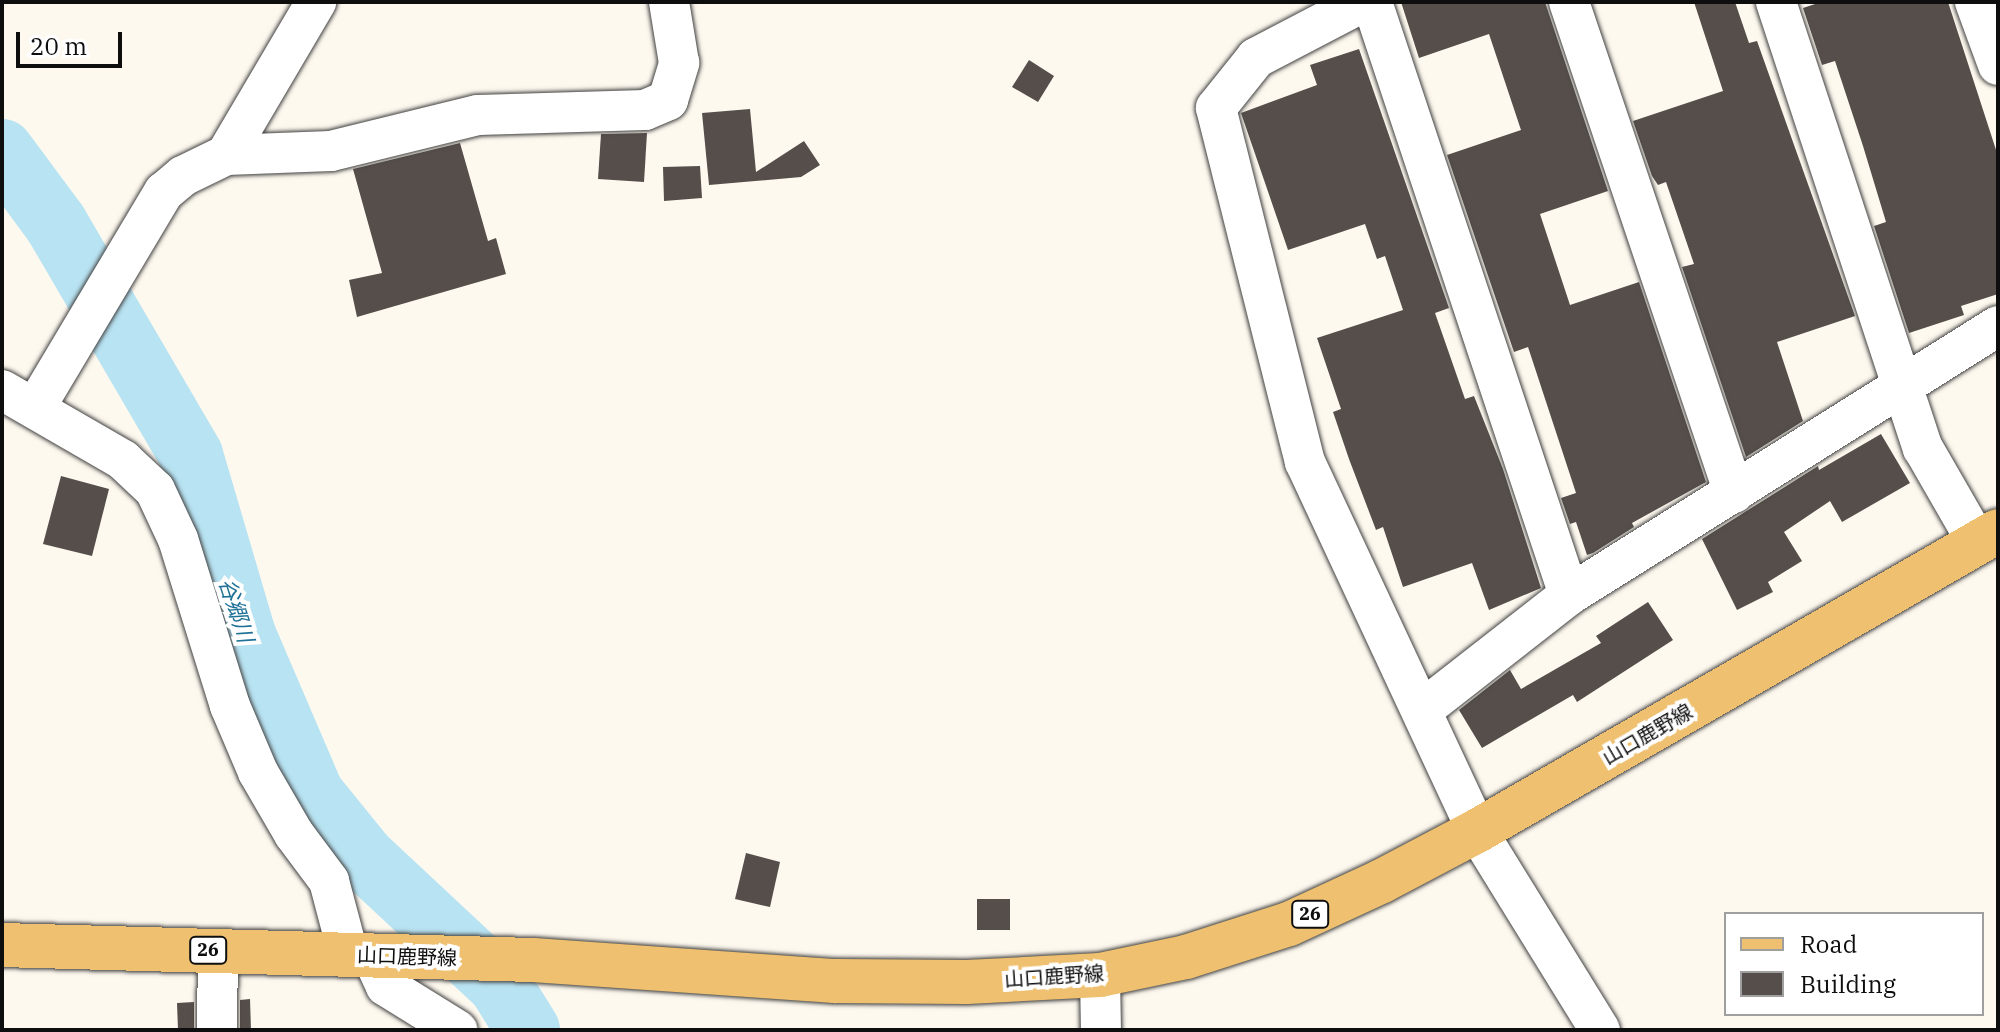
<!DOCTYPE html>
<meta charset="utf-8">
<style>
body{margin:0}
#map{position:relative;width:2000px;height:1032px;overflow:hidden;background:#fef9ef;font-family:"IBM Plex Serif","Noto Sans JP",serif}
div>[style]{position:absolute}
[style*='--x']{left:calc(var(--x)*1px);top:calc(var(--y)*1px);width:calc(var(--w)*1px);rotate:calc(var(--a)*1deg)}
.river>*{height:64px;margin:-32px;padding:0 32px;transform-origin:32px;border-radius:32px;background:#b8e3f2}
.building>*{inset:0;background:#554e4b}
.roads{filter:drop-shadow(0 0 2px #414141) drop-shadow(0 0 2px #414141)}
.minor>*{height:40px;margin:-20px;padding:0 20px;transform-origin:20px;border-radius:20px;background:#fff}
.primary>*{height:44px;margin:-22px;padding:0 22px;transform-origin:22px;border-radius:22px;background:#efc06f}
span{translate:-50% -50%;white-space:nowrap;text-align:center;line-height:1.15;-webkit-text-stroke:8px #fff;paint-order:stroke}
.shield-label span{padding:2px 6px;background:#fff;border:2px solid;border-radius:6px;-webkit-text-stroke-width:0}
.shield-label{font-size:18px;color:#0e0e0e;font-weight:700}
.street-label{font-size:20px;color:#0e0e0e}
.water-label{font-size:22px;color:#207197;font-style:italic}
.frame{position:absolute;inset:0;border:4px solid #0e0e0e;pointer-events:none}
.legend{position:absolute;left:1724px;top:912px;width:260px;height:104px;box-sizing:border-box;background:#fff;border:2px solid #9f9f9f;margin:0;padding:10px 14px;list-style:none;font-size:24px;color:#0e0e0e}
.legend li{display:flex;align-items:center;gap:16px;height:40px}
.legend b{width:40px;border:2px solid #9f9f9f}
.scale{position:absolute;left:16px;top:32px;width:106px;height:36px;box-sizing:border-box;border:4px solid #0e0e0e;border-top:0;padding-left:10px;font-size:24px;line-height:28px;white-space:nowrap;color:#0e0e0e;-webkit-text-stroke:6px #fff;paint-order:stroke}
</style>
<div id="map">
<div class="river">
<i style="--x:2;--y:151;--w:91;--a:53.5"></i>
<i style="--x:56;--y:224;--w:268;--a:59.7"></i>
<i style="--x:191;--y:455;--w:188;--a:73.6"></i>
<i style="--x:244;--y:635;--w:173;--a:66.8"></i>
<i style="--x:312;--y:794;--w:82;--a:50.9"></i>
<i style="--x:364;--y:858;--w:186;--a:43"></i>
<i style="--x:500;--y:985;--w:53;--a:58.1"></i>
</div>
<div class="building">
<i style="clip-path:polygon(1401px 2px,1545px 2px,1608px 191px,1540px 214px,1570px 305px,1639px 282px,1706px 482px,1632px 523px,1634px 527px,1593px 553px,1587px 555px,1576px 522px,1570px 524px,1561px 498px,1576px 493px,1528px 347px,1514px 352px,1447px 155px,1521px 130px,1489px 34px,1419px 58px)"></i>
<i style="clip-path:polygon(1694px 2px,1735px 2px,1749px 43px,1757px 41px,1855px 316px,1777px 342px,1803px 421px,1746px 457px,1682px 267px,1694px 264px,1666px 182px,1658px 185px,1652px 176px,1633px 121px,1723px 91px)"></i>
<i style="clip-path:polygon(1821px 2px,1948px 2px,1998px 156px,1998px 294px,1961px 306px,1964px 315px,1909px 333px,1874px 226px,1886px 222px,1863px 146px,1835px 61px,1822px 65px,1803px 8px)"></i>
<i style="clip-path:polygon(1359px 49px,1449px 308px,1435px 313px,1465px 399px,1474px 396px,1503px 469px,1541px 588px,1489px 610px,1472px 563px,1403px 587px,1383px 527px,1376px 530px,1349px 459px,1333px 412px,1341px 409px,1317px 338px,1403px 310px,1385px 256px,1377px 259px,1365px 224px,1288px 250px,1241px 113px,1317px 85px,1310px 65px)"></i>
<i style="clip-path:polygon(1029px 60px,1054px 76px,1038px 102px,1012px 87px)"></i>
<i style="clip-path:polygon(750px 109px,756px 172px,804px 141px,820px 165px,801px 177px,709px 185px,702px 113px)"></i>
<i style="clip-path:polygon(647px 133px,644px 182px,598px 179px,601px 134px)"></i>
<i style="clip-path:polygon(460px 143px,488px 241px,496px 238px,506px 274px,357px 317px,349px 280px,382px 273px,353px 169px)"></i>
<i style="clip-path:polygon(700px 166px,702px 198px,664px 201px,663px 167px)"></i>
<i style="clip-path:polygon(1881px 434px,1910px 483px,1842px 522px,1830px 501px,1784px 532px,1802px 561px,1768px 582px,1773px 592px,1737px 610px,1702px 539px,1818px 466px,1819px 470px)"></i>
<i style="clip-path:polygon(61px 476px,109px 489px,92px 556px,43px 544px)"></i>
<i style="clip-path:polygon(1648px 602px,1673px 640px,1577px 702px,1573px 695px,1482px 748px,1459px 710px,1510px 670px,1521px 689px,1601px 643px,1596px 636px)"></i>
<i style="clip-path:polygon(746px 853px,780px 862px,770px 907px,735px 899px)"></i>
<i style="clip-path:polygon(977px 899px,1010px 899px,1010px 930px,977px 930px)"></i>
<i style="clip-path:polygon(250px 999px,251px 1030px,240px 1030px,240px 1000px)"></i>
<i style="clip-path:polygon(194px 1002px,194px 1030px,178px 1030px,177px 1003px)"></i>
</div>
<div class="roads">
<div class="minor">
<i style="--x:1363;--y:2;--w:121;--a:152.4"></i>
<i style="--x:1256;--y:58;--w:64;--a:128.7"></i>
<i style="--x:1216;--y:108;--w:365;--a:75.9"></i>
<i style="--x:1305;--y:462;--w:407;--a:65"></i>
<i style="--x:1477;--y:831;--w:234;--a:58.3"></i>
<i style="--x:1372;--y:2;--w:625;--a:71.62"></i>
<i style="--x:1569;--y:2;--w:518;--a:71.43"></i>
<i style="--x:1776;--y:2;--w:470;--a:71.8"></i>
<i style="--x:1923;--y:448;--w:108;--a:60.1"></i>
<i style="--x:1975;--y:2;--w:67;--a:69.9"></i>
<i style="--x:226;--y:155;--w:105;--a:-2.2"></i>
<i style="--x:331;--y:151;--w:151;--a:-13.8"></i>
<i style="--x:478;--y:115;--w:167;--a:-1.7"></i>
<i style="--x:645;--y:110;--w:25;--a:-23"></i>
<i style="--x:668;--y:100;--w:39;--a:-73"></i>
<i style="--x:679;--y:63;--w:62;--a:-99.3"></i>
<i style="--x:2;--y:390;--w:140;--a:30"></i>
<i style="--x:123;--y:460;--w:44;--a:43.2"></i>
<i style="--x:155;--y:490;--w:54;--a:64.9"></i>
<i style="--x:178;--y:539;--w:175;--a:72.7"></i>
<i style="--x:230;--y:706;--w:72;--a:67"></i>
<i style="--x:258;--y:772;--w:72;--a:59.9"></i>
<i style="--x:294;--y:834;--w:59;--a:53.3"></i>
<i style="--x:329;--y:881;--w:74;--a:75.2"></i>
<i style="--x:35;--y:408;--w:252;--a:-59.2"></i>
<i style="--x:164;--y:192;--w:25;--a:-40"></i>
<i style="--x:183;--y:176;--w:48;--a:-26"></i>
<i style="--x:226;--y:155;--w:178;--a:-59.5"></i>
<i style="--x:1422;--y:710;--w:187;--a:-38"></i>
<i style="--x:1569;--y:595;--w:506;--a:-32.09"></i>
<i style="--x:371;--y:954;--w:35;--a:65"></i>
<i style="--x:386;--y:986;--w:84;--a:31.8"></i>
<i style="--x:1100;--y:975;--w:55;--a:89"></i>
<i style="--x:217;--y:1030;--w:80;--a:-89.3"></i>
</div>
<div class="primary">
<i style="--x:2;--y:945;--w:531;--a:1.62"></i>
<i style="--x:533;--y:960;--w:303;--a:4"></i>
<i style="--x:835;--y:981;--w:132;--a:0.4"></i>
<i style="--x:967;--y:982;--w:133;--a:-3"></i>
<i style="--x:1100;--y:975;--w:88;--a:-11.8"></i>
<i style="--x:1186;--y:957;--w:108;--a:-17.8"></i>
<i style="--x:1289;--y:924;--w:102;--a:-24.8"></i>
<i style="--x:1382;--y:881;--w:107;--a:-27.8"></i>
<i style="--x:1477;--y:831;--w:601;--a:-29.93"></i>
</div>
</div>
<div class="shield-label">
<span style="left:1310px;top:914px">26</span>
<span style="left:208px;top:950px">26</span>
</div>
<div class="street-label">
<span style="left:1647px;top:734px;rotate:-30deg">山口鹿野線</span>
<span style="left:407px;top:956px;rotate:2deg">山口鹿野線</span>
<span style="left:1054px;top:976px;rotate:-4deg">山口鹿野線</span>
</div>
<div class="water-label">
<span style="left:237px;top:610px;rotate:72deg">谷郷川</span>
</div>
<div class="frame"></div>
<ul class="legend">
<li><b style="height:10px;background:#efc06f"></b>Road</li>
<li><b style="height:22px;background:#554e4b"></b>Building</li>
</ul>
<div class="scale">20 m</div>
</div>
